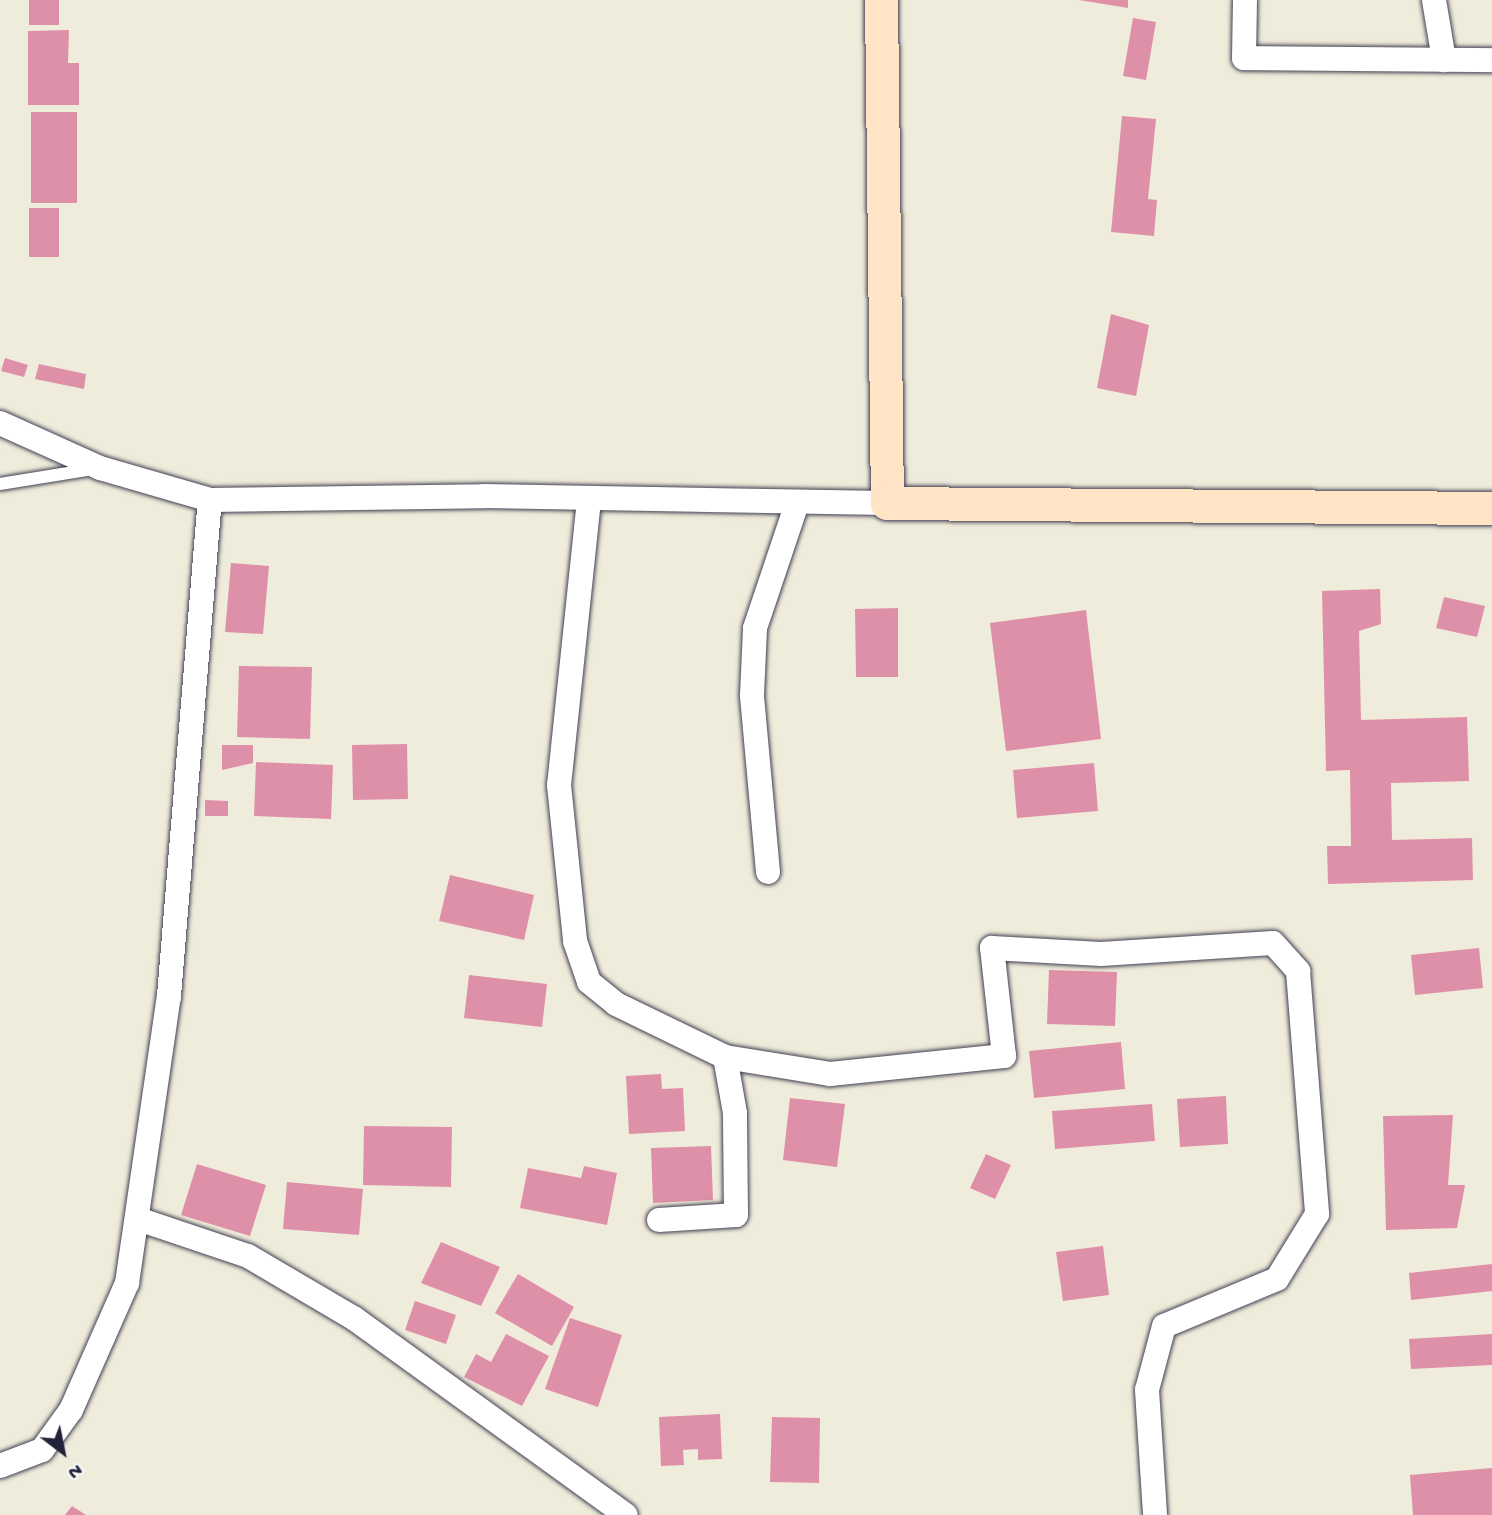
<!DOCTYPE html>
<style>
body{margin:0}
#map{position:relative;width:1492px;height:1515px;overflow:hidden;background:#f0ecdb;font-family:"Gochi Hand",sans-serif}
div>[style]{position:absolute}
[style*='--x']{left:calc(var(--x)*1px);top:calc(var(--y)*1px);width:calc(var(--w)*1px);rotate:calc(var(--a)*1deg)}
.building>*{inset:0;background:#df90a9}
.roads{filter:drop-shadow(0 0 2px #414053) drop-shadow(0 0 2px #414053)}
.lane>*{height:12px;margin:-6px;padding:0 6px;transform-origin:6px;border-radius:6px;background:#fff}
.street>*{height:24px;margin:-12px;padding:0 12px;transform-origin:12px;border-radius:12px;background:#fff}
.secondary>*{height:33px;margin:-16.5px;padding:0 16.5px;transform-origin:16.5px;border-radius:16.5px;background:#ffe4c6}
span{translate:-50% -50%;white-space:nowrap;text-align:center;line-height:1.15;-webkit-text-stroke:5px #f6f6f2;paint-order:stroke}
.north{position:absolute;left:28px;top:1417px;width:70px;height:70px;-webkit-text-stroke:5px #f6f6f2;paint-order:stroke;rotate:148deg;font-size:19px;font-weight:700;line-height:28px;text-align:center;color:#22223b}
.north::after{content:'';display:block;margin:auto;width:24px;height:32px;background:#22223b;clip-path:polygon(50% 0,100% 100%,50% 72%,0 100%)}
</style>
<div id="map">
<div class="building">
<i style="clip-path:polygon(29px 0,59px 0,59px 25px,29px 25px)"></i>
<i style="clip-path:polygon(1079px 0,1128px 0,1128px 8px)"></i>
<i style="clip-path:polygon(1133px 18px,1156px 22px,1146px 80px,1123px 76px)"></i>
<i style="clip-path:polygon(69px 30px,68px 63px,79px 63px,79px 105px,28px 105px,28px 31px)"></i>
<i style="clip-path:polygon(31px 112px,77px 112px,77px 203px,31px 203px)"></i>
<i style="clip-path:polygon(1122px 116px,1156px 119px,1148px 199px,1157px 200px,1154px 236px,1111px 232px)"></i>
<i style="clip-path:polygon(29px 208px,59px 208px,59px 257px,29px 257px)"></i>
<i style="clip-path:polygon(1111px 314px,1149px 325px,1136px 396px,1097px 388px)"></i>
<i style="clip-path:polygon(5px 358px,28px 365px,24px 377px,1px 371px)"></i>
<i style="clip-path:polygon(39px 364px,86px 374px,84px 389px,35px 379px)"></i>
<i style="clip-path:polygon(231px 563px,269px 566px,263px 634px,225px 632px)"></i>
<i style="clip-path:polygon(1380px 589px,1381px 624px,1359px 631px,1361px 720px,1467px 717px,1469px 781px,1391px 783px,1392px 840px,1472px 838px,1473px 880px,1328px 884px,1327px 846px,1351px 846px,1350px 770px,1326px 771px,1322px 591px)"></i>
<i style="clip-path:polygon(1444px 597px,1485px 606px,1477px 637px,1436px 628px)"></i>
<i style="clip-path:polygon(898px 608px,898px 677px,856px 677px,855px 609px)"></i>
<i style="clip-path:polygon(1086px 610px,1101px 739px,1006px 751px,990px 623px)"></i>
<i style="clip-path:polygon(239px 666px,312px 667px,310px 739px,237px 737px)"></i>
<i style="clip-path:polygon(407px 744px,408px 799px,353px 800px,352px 745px)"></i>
<i style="clip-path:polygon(222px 745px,253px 745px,253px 763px,222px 770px)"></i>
<i style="clip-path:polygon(256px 762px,333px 765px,331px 819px,254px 816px)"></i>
<i style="clip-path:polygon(1094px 763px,1098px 811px,1017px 818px,1013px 770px)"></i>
<i style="clip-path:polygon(205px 800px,228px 801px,228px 816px,205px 816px)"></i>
<i style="clip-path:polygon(450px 875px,534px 895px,524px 940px,439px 921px)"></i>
<i style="clip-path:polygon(1479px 948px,1483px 988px,1415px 995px,1411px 955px)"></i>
<i style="clip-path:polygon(1049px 970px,1117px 972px,1115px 1026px,1047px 1024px)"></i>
<i style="clip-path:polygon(469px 975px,547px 984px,542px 1027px,464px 1018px)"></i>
<i style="clip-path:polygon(1121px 1042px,1125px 1089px,1034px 1098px,1029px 1051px)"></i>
<i style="clip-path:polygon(661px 1074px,662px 1089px,683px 1088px,685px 1131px,629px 1134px,626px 1076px)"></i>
<i style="clip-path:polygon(1226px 1096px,1228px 1144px,1180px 1147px,1177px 1099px)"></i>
<i style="clip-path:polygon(790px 1098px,845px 1104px,837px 1167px,783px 1160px)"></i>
<i style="clip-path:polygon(1152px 1104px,1155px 1141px,1055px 1149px,1052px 1111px)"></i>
<i style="clip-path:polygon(1453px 1115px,1448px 1185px,1465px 1185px,1457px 1228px,1386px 1230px,1383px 1116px)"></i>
<i style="clip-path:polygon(364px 1126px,452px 1127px,451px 1187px,363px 1185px)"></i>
<i style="clip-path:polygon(711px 1146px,713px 1200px,653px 1203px,651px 1148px)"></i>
<i style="clip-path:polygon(986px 1154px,1011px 1165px,995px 1199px,970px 1188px)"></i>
<i style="clip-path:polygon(197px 1164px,266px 1185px,250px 1236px,181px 1215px)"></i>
<i style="clip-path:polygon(584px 1166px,617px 1173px,607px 1225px,520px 1208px,528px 1168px,581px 1178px)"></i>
<i style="clip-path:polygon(287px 1182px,363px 1189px,359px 1235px,283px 1229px)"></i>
<i style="clip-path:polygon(441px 1242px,500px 1267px,481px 1306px,421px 1283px)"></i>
<i style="clip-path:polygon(1103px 1246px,1109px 1295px,1063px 1301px,1056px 1252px)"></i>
<i style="clip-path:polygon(1492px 1264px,1492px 1291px,1411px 1300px,1409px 1273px)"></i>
<i style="clip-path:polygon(518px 1274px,574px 1307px,552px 1346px,495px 1313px)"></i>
<i style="clip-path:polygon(415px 1301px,456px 1315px,446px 1344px,405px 1330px)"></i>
<i style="clip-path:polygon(570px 1318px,622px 1335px,598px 1407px,545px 1389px)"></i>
<i style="clip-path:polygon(506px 1334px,549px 1356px,522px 1406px,464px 1377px,476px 1354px,491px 1362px)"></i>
<i style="clip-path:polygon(1492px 1334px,1492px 1365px,1411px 1369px,1409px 1339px)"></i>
<i style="clip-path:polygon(720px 1414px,722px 1459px,698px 1460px,698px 1449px,683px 1450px,684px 1465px,661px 1466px,659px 1417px)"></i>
<i style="clip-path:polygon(772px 1417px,820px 1418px,819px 1483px,770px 1482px)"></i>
<i style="clip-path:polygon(1492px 1468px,1492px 1515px,1413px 1515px,1410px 1475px)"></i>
<i style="clip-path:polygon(72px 1506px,86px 1515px,65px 1515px)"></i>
</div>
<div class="roads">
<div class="lane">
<i style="--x:0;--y:484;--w:94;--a:-9.2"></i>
</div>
<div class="street">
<i style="--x:1245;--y:0;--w:58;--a:91"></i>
<i style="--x:1244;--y:58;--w:248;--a:0.5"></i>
<i style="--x:1434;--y:0;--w:61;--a:80.5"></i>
<i style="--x:0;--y:423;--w:110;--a:24.2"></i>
<i style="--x:100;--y:468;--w:115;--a:16.2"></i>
<i style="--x:210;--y:500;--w:274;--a:-0.8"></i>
<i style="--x:484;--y:496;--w:403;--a:1"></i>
<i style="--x:589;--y:500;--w:287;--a:96"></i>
<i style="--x:559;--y:785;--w:157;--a:84.1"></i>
<i style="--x:575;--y:941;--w:43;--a:71.1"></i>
<i style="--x:589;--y:982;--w:35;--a:39"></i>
<i style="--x:616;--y:1004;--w:121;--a:25.9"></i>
<i style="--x:725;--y:1057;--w:106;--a:9.2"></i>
<i style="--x:830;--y:1074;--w:175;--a:-5.9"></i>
<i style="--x:1004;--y:1056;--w:109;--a:-96.3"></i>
<i style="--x:992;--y:948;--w:109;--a:3.2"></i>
<i style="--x:1101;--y:954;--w:172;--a:-3.7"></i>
<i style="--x:1273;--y:943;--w:38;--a:48"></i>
<i style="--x:1298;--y:971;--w:244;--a:85.5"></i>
<i style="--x:1317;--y:1214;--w:76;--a:121.6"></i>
<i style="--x:1277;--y:1279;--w:122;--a:157.4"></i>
<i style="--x:1164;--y:1326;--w:66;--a:104.9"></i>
<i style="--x:1147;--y:1390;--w:125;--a:86.3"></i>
<i style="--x:768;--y:872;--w:178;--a:-95.2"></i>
<i style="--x:752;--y:695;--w:67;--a:-87.4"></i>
<i style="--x:755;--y:628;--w:132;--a:-71.4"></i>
<i style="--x:138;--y:1219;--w:116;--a:18.6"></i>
<i style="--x:248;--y:1256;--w:124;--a:30.5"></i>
<i style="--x:355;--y:1319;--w:334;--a:35.9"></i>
<i style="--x:659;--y:1220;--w:77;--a:-3.7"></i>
<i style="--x:736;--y:1215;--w:102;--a:-90.6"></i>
<i style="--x:735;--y:1113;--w:57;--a:-100.1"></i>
<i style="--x:0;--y:1466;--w:45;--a:-20.9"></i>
<i style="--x:42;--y:1450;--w:49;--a:-54.1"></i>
<i style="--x:71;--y:1410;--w:139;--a:-66.2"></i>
<i style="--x:127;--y:1283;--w:290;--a:-81.7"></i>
<i style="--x:169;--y:996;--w:498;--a:-85.3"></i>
</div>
<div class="secondary">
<i style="--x:881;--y:0;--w:503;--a:89.32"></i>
<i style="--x:887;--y:503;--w:605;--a:0.47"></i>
</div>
</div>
<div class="north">N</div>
</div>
